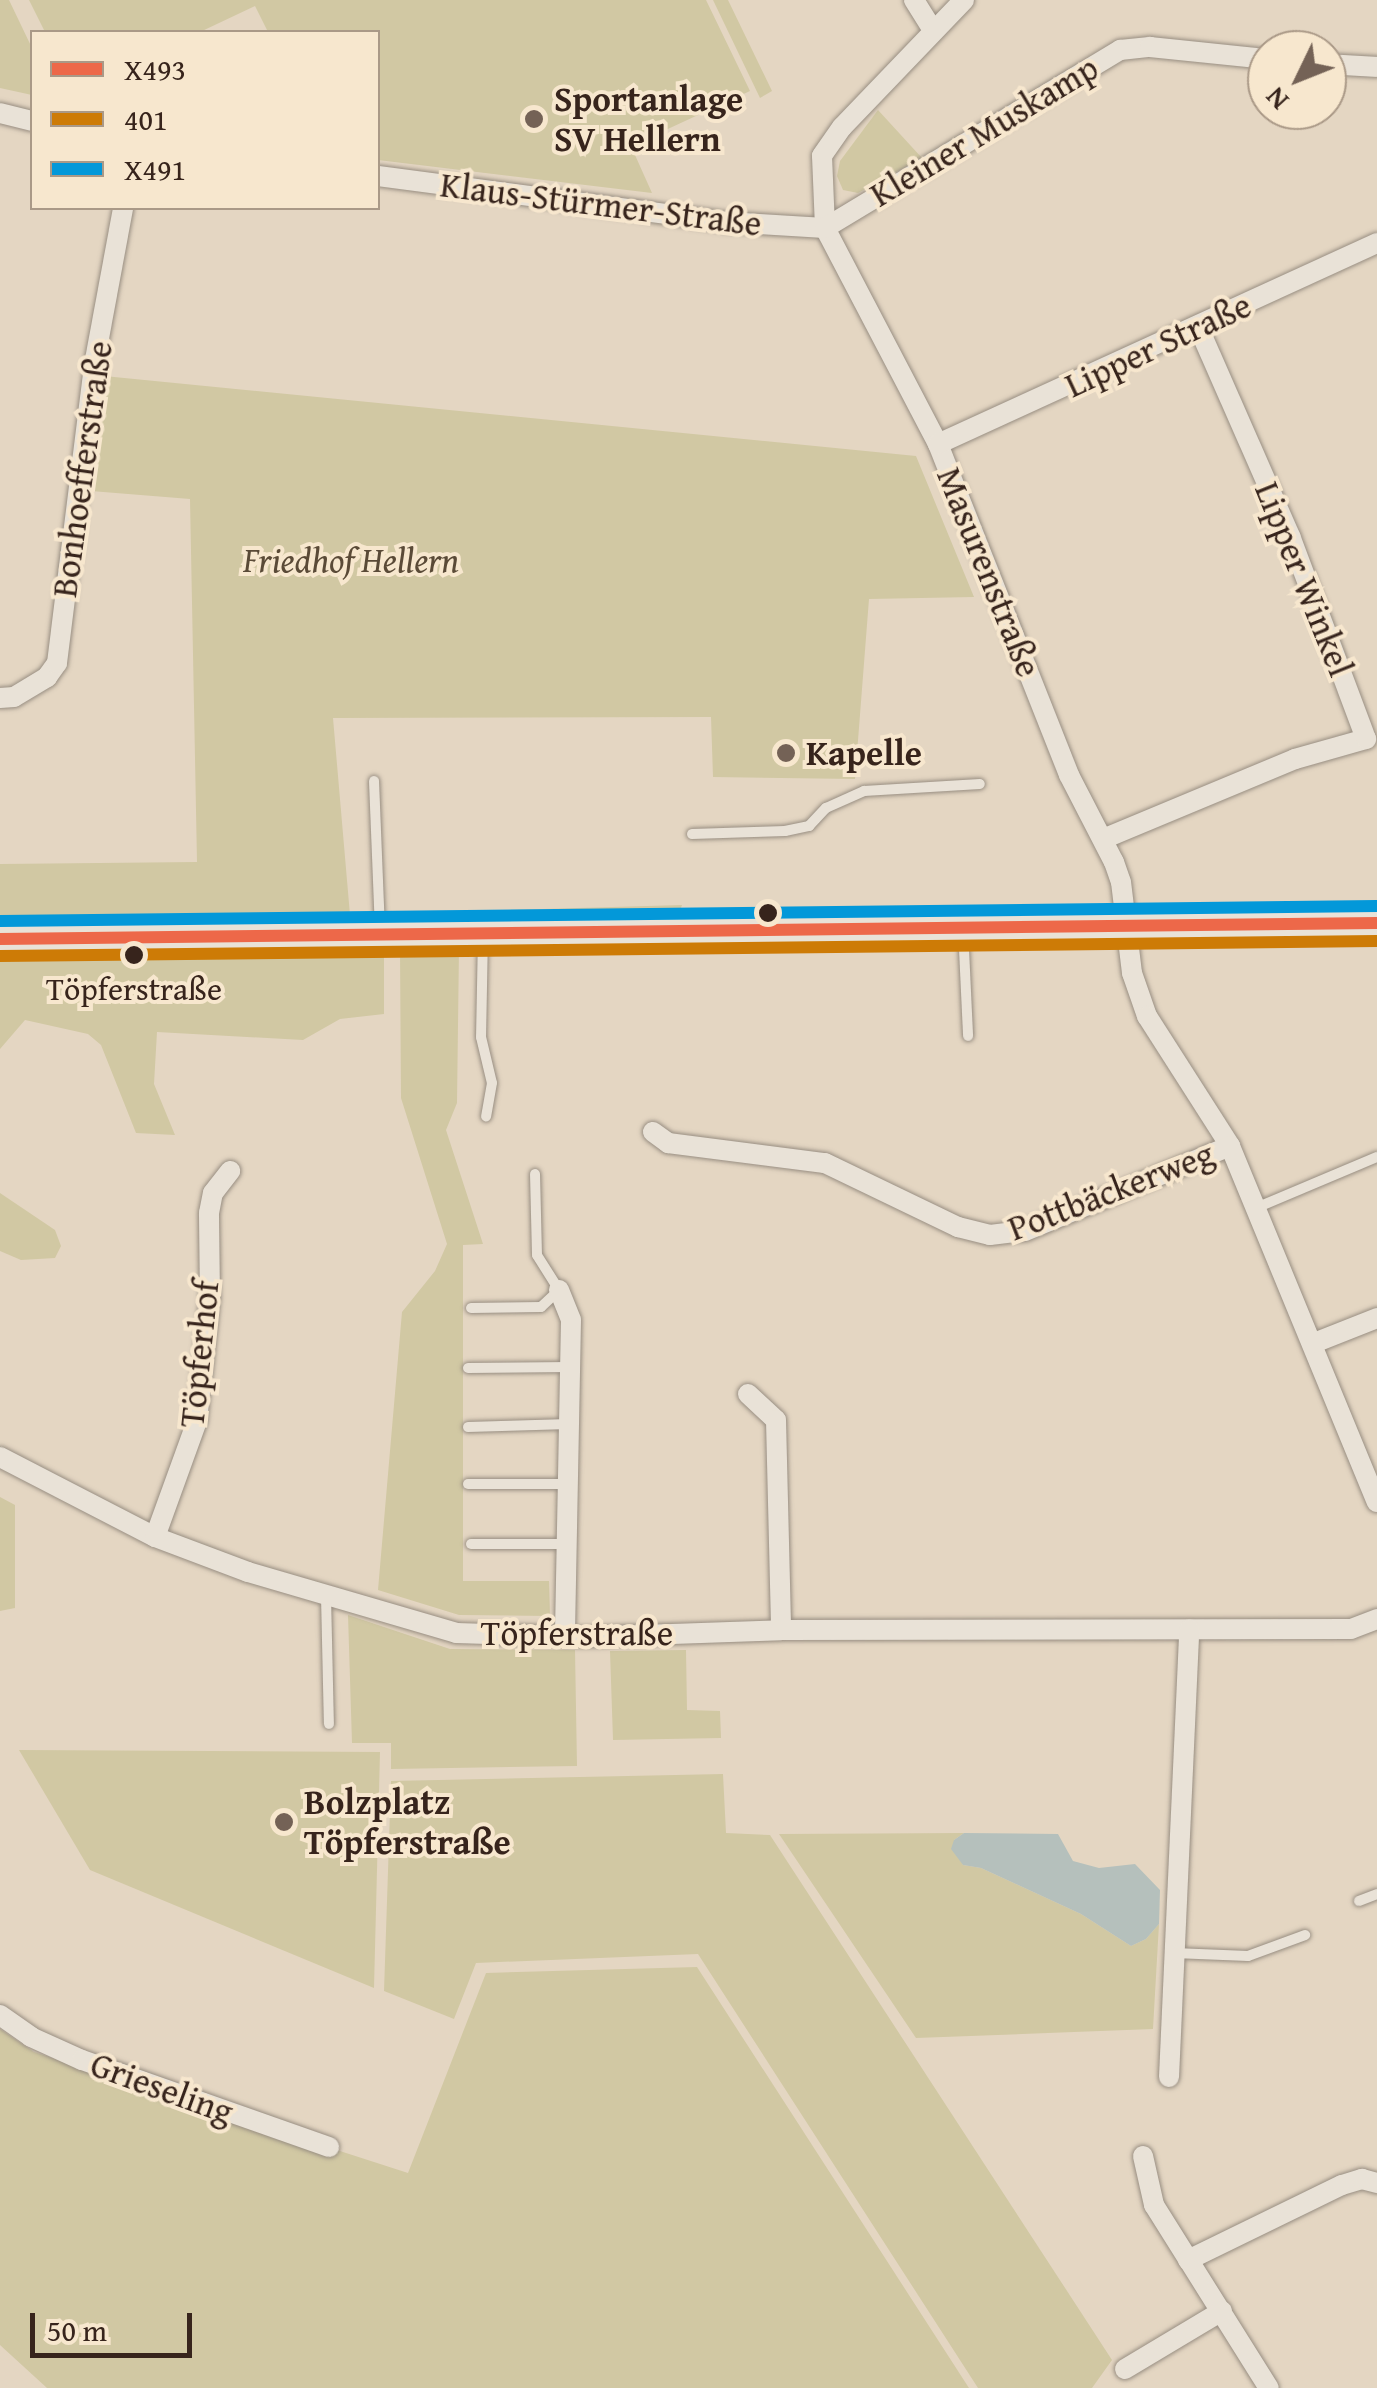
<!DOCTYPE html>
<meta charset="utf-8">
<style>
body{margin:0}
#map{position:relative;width:1377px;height:2388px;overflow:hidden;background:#e4d6c2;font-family:"Gentium Book Plus",serif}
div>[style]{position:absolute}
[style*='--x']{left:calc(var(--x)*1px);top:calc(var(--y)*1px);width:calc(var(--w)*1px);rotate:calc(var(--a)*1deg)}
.green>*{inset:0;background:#d1c8a3}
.water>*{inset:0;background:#b5c0bc}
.roads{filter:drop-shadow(0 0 2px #988e82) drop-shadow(0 0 2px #988e82)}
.lane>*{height:10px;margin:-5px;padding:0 5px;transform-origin:5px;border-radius:5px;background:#e9e2d7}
.street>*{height:20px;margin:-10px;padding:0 10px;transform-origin:10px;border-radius:10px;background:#e9e2d7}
.secondary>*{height:28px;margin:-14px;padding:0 14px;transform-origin:14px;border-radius:14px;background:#e9e2d7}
.bus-1>*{height:12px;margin:-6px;padding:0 6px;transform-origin:6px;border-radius:6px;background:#ed6849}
.bus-2>*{height:12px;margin:-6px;padding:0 6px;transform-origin:6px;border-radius:6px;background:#cd7b06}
.bus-3>*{height:12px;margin:-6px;padding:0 6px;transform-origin:6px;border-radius:6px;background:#0398d9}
.dots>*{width:28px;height:28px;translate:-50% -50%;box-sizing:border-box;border:5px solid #f7e7ce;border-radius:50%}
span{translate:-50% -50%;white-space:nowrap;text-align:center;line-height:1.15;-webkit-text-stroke:8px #f7e7ce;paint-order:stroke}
.bus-label{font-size:32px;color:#37241c}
.poi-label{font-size:35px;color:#37241c;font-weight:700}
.left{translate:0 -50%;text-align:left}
.street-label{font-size:35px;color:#37241c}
.park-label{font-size:35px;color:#5a4a37;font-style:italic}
.legend{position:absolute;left:30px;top:30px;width:350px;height:180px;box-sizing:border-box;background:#f7e7ce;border:2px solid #aa9987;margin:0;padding:12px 18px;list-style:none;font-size:30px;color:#37241c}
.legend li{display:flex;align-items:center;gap:20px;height:50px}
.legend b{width:50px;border:2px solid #aa9987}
.north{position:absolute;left:1247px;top:30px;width:100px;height:100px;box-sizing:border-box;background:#f7e7ce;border:2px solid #aa9987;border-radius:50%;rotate:227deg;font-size:28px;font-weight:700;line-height:40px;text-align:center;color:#37241c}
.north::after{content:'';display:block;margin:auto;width:35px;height:45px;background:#746256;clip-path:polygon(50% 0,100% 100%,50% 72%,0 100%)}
.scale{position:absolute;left:30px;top:2313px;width:162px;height:45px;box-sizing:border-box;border:5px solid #37241c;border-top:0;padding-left:12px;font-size:30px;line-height:35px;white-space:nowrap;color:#37241c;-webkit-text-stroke:8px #f7e7ce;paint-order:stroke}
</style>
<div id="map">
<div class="green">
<i style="clip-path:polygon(0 0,9px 0,32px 48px,32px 95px,0 88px)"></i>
<i style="clip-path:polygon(29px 0,706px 0,750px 91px,631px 146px,652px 193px,378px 160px,378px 32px,268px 32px,255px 6px,200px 32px,45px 32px)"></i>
<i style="clip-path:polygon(713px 0,728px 0,772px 91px,760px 98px)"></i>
<i style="clip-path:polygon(878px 110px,922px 158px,858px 193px,843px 190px,837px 176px,840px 161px)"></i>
<i style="clip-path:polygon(104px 376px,916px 456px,974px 597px,869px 599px,855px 779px,713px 777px,711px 717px,333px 718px,350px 915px,338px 925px,0 928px,0 864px,197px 862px,190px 499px,91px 491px)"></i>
<i style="clip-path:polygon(682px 905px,677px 919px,511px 923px,508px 910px)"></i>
<i style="clip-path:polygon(497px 911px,495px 924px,393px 922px,390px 914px)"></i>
<i style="clip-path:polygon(459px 948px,457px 1103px,446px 1130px,483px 1244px,463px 1245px,463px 1581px,549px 1581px,550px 1616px,459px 1615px,378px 1590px,402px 1312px,435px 1271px,447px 1244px,401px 1098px,400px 949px)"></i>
<i style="clip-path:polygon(79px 950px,384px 950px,384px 1014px,340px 1019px,303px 1040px,157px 1032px,154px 1084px,175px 1135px,136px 1133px,101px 1045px,88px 1034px,25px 1020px,0 1049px,0 955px)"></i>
<i style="clip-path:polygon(0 1193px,55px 1230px,61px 1246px,55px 1258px,21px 1260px,0 1251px)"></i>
<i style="clip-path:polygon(0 1497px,15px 1505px,15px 1608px,0 1611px)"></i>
<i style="clip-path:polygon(348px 1615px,450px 1649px,575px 1650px,577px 1766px,391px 1769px,391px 1743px,352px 1743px)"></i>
<i style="clip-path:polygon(686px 1650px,687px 1710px,720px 1711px,721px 1738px,613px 1740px,610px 1651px)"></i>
<i style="clip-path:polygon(19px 1750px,380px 1752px,374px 1988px,90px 1870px)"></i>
<i style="clip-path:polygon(723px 1774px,726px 1833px,770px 1835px,1112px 2360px,1092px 2388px,978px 2388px,698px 1954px,476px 1963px,454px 2019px,384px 1991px,391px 1781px)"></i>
<i style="clip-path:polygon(964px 1833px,954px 1840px,963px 1865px,981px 1868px,1081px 1914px,1131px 1946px,1146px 1939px,1159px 1924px,1153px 2029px,916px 2038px,779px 1834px)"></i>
<i style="clip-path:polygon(697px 1967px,969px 2388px,47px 2388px,0 2345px,0 2029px,34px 2052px,408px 2173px,486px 1973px)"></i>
</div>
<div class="water">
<i style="clip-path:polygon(964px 1833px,1058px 1834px,1073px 1861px,1099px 1868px,1135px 1864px,1160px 1890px,1159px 1924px,1146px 1939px,1131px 1946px,1081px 1914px,981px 1868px,963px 1865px,951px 1849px,954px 1840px)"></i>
</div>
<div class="roads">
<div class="lane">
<i style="--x:374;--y:781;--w:151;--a:87.7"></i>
<i style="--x:692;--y:834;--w:93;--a:-1.8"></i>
<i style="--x:785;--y:831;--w:25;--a:-12"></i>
<i style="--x:809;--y:826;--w:25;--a:-47"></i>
<i style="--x:826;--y:808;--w:42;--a:-24.1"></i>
<i style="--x:864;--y:791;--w:116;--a:-3.5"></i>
<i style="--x:963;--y:928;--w:108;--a:87.3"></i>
<i style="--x:483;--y:935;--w:102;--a:91.1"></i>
<i style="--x:481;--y:1037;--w:47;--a:76.6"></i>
<i style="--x:492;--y:1083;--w:34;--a:100"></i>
<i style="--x:1256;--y:1208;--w:131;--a:-22.9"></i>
<i style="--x:471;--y:1308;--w:70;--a:-0.8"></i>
<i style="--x:541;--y:1307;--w:25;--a:-43"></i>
<i style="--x:559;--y:1290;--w:41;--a:-122.2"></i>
<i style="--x:537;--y:1255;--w:81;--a:-91.4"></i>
<i style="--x:468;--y:1368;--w:102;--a:-0.6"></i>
<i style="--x:468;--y:1427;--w:101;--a:-1.7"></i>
<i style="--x:468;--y:1484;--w:99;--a:0"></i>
<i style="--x:471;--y:1544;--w:97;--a:0"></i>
<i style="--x:326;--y:1596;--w:128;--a:88.7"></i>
<i style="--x:1359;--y:1901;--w:19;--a:-21"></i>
<i style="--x:1174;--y:1953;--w:74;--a:2.3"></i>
<i style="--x:1248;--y:1956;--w:61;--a:-20.2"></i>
</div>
<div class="street">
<i style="--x:914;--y:0;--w:36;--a:58"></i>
<i style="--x:964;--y:0;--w:176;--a:133.8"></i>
<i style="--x:842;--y:127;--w:35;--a:125"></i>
<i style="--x:822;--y:156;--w:72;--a:87.6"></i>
<i style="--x:825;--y:228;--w:244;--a:62.4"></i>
<i style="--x:938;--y:444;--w:356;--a:68.4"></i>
<i style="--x:1069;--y:775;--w:98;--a:62.7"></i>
<i style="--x:1114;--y:862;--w:21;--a:71"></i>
<i style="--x:1121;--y:882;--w:92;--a:83.1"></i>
<i style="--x:1132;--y:973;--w:46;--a:70.8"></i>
<i style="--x:1147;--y:1016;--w:154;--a:57.4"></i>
<i style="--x:1230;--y:1146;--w:385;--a:67.6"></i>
<i style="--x:1327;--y:64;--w:50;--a:3.4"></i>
<i style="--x:0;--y:113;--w:33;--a:14"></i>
<i style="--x:378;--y:176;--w:351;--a:7.5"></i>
<i style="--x:726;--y:222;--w:99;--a:3.5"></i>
<i style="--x:825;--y:228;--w:345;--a:-31.1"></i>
<i style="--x:1120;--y:50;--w:30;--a:-6"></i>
<i style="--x:1150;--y:47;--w:118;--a:5.9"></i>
<i style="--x:938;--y:444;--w:483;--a:-24.6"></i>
<i style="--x:0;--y:698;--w:14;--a:-4"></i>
<i style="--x:14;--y:697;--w:39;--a:-31"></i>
<i style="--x:47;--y:677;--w:17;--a:-54"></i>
<i style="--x:57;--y:663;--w:300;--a:-82.9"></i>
<i style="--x:94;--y:365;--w:160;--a:-79.5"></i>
<i style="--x:1103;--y:839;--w:208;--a:-22.6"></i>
<i style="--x:1295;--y:759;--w:74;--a:-15.7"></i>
<i style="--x:1366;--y:739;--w:215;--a:-110.5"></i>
<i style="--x:1291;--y:538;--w:232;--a:-113.7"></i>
<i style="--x:653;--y:1132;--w:19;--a:36"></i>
<i style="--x:668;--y:1143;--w:158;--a:7.3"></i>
<i style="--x:825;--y:1163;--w:148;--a:25.7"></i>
<i style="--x:958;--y:1227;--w:33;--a:14"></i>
<i style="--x:990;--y:1235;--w:35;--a:-7"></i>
<i style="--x:1025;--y:1231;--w:222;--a:-22.5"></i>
<i style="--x:559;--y:1290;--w:32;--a:68"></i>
<i style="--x:571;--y:1320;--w:317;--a:91.1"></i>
<i style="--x:1314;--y:1343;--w:68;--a:-21.6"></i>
<i style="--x:748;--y:1394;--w:38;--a:43"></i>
<i style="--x:776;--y:1420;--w:210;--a:88.6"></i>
<i style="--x:0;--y:1457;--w:174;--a:27.3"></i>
<i style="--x:155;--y:1537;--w:99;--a:20.6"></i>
<i style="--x:248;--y:1572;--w:217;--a:16.3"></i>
<i style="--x:456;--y:1633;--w:129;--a:1.8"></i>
<i style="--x:585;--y:1637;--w:196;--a:-2"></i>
<i style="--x:781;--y:1630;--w:570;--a:-0.1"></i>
<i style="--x:1351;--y:1629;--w:28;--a:-21"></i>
<i style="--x:155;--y:1537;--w:123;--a:-70.1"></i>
<i style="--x:197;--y:1421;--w:124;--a:-84"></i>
<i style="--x:210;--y:1298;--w:85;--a:-90.7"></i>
<i style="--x:209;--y:1213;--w:20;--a:-79"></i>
<i style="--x:213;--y:1193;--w:28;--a:-52"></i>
<i style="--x:0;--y:2015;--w:38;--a:35"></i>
<i style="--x:31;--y:2037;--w:56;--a:24.3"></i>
<i style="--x:82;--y:2060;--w:262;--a:19.4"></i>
<i style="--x:1169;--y:2077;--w:448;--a:-87.4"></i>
<i style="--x:1143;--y:2156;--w:50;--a:77.3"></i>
<i style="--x:1154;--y:2205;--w:216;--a:57.9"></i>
<i style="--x:1188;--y:2260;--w:171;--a:-26"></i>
<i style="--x:1342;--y:2185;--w:21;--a:-17"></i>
<i style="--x:1362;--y:2179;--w:16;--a:15"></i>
<i style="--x:1125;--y:2369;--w:113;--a:-30.9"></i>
</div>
<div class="secondary">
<i style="--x:0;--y:939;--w:1377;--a:-0.67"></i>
</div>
</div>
<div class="bus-1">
<i style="--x:0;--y:939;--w:1377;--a:-0.67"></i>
</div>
<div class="bus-2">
<i style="--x:0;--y:956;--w:1377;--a:-0.62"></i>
</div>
<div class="bus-3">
<i style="--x:0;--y:921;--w:1377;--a:-0.62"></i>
</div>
<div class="dots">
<i style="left:534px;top:119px;background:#746256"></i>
<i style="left:786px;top:753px;background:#746256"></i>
<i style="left:768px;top:913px;background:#37241c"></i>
<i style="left:134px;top:955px;background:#37241c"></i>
<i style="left:284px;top:1822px;background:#746256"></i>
</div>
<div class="bus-label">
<span style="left:134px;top:989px">Töpferstraße</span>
</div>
<div class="poi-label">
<span class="left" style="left:554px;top:119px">Sportanlage<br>SV Hellern</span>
<span class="left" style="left:806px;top:753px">Kapelle</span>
<span class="left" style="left:304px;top:1822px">Bolzplatz<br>Töpferstraße</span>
</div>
<div class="street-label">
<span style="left:984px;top:131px;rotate:-31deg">Kleiner Muskamp</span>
<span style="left:601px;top:204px;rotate:7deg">Klaus-Stürmer-Straße</span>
<span style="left:1158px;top:345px;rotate:-25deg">Lipper Straße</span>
<span style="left:82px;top:469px;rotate:-82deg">Bonhoefferstraße</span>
<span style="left:989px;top:572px;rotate:68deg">Masurenstraße</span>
<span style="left:1304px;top:579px;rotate:68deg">Lipper Winkel</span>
<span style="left:1111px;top:1191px;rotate:-21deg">Pottbäckerweg</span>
<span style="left:199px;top:1354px;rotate:-84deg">Töpferhof</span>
<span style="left:577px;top:1633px">Töpferstraße</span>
<span style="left:162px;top:2088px;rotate:20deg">Grieseling</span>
</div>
<div class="park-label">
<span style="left:351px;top:560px">Friedhof Hellern</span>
</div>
<ul class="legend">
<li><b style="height:12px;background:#ed6849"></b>X493</li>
<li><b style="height:12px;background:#cd7b06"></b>401</li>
<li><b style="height:12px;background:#0398d9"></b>X491</li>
</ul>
<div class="north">N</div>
<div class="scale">50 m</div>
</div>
